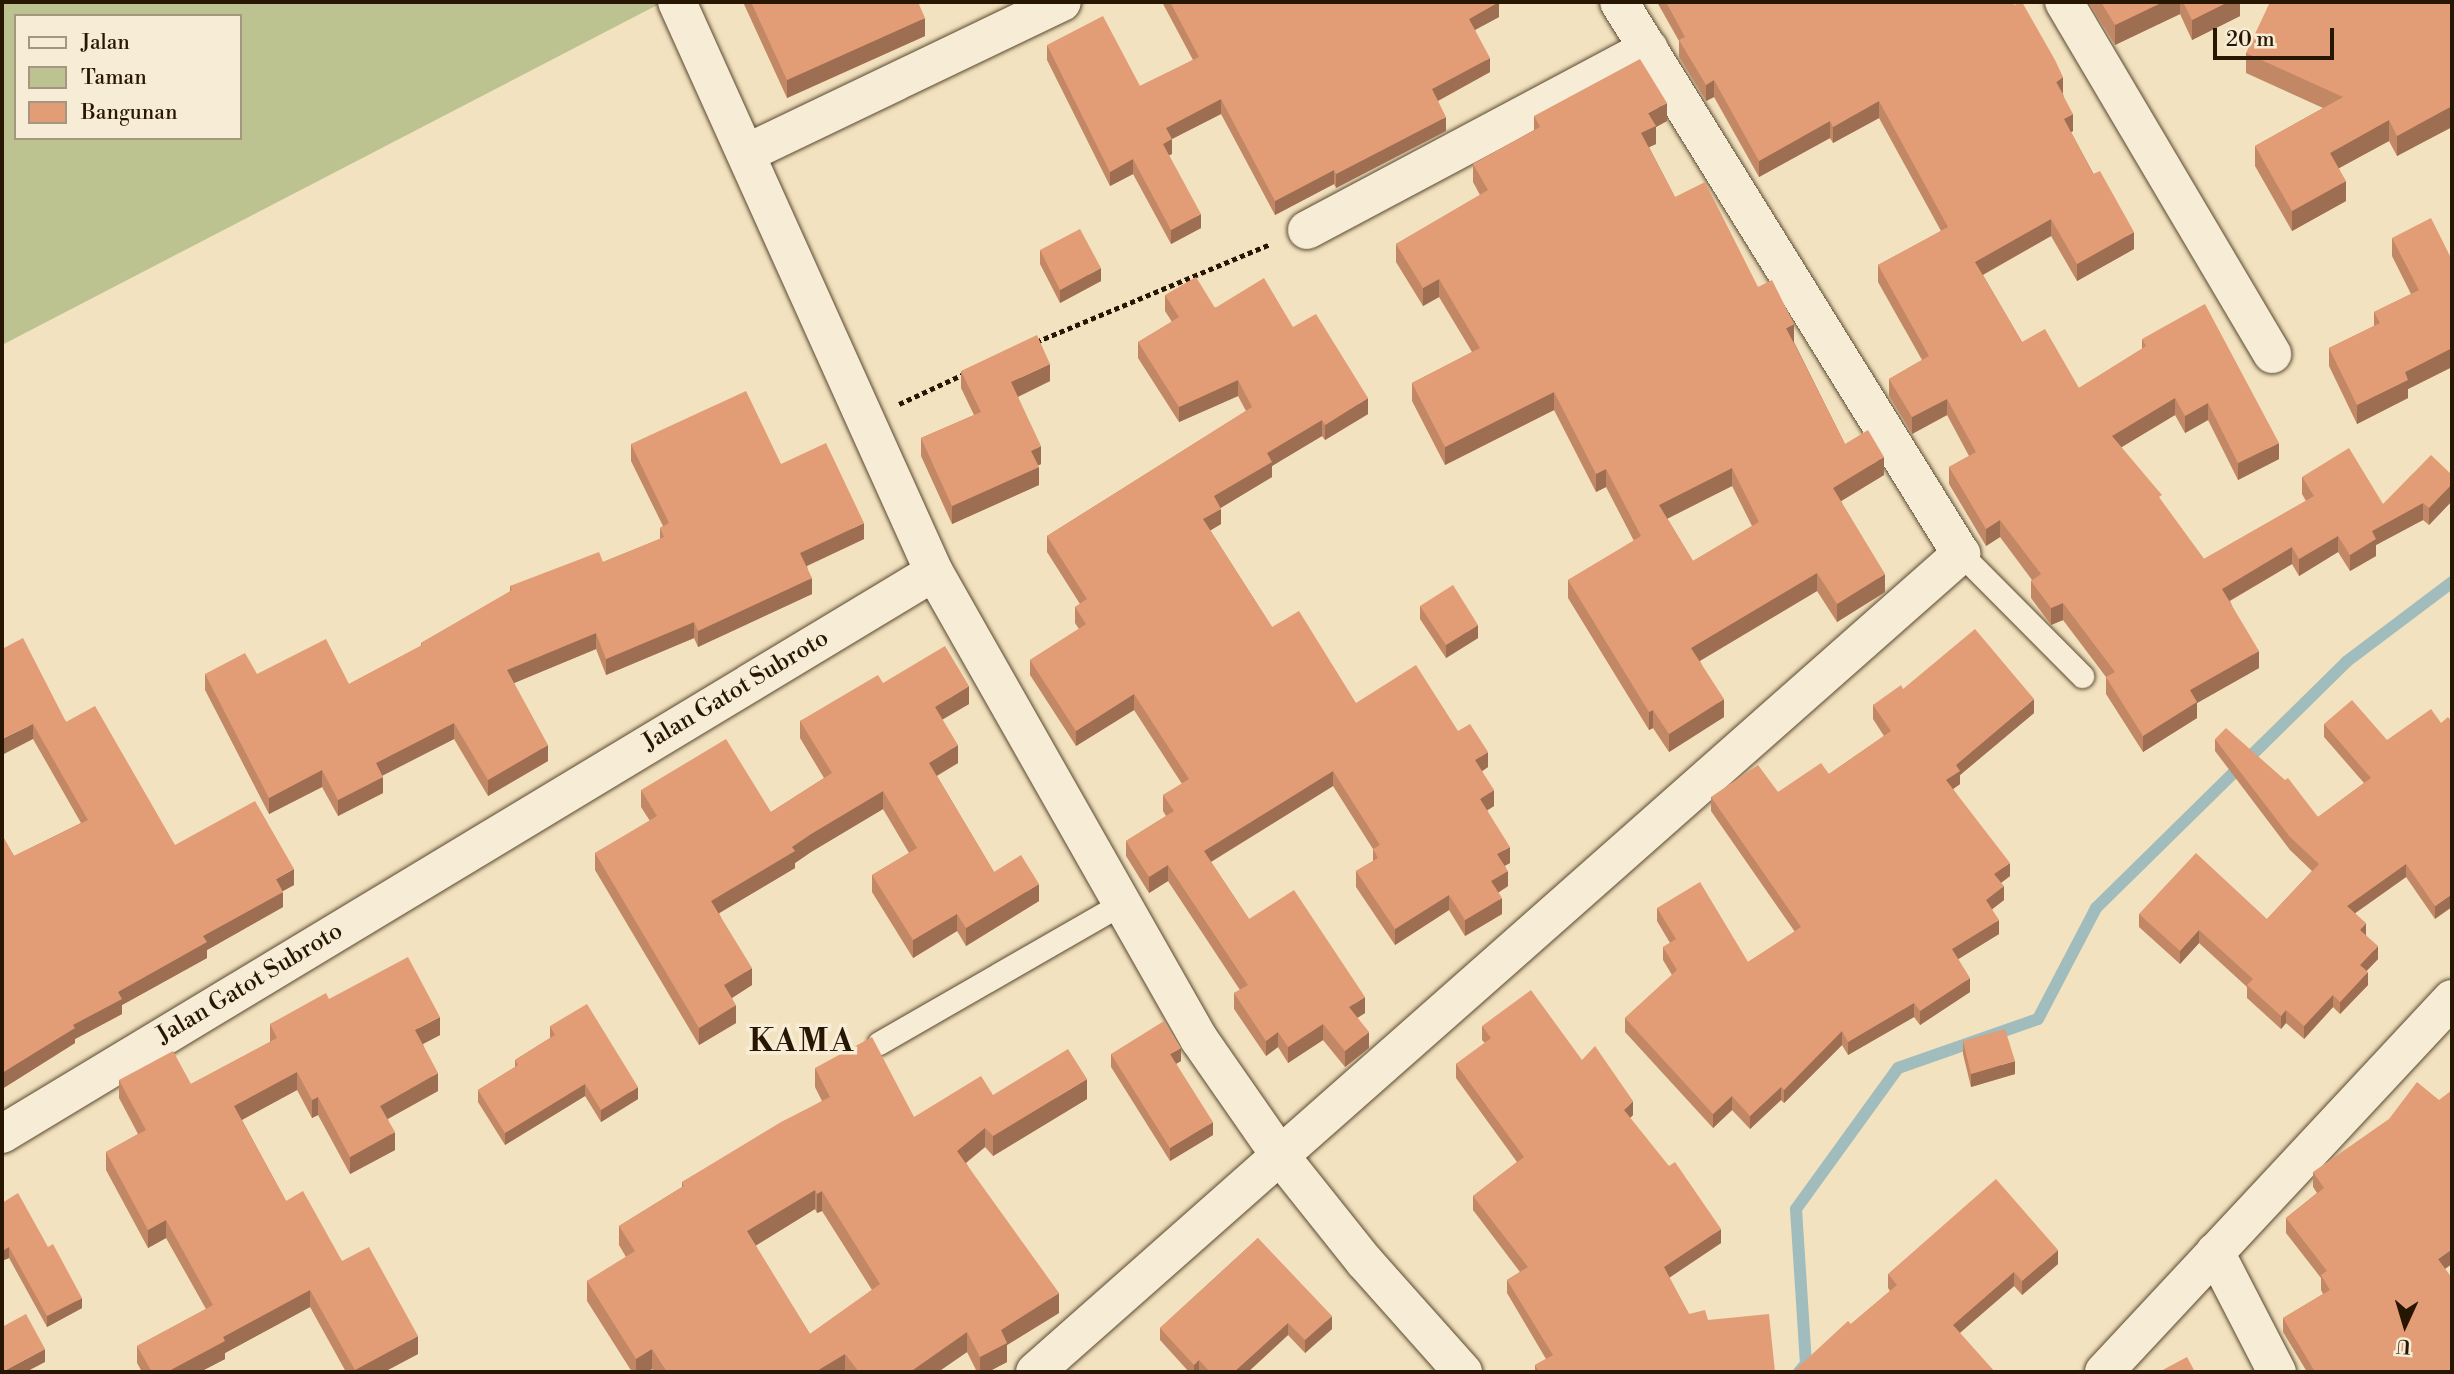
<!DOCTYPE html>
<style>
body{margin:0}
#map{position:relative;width:2454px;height:1374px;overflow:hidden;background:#f3e2bf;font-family:"Libre Bodoni",serif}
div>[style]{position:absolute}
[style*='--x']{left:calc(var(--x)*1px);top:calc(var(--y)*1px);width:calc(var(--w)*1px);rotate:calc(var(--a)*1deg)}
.green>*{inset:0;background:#bcc391}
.stream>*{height:12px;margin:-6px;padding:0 6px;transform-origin:6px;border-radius:6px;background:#a0bcbc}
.path>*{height:4.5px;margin-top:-2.25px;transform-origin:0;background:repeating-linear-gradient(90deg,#271601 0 5px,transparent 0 8.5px)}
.roads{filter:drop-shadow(0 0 2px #5a4930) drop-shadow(0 0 2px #5a4930)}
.service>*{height:23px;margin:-11.5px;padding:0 11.5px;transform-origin:11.5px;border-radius:11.5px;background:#f7ecd5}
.minor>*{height:38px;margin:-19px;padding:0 19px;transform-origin:19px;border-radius:19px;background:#f7ecd5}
.tertiary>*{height:38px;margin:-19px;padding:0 19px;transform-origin:19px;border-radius:19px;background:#f7ecd5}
.wall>*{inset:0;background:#c28765}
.shaded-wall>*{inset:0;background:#9e6e53}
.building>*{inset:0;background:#e29d76}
span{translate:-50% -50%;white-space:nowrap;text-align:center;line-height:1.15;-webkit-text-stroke:7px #f7ecd5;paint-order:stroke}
.street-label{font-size:24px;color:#271601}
.district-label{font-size:32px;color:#271601;font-weight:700;letter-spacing:2px}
.frame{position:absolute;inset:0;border:4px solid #271601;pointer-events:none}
.legend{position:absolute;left:14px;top:14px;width:228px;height:126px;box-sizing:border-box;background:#f7ecd5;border:2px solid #a49680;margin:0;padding:9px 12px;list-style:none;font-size:21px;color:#271601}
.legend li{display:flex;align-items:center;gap:14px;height:35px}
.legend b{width:35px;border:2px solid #a49680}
.north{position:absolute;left:2370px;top:1290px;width:70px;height:70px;-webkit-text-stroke:5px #f7ecd5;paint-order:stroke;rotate:184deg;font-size:19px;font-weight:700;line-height:28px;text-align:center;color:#271601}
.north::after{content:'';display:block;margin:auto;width:24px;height:32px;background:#271601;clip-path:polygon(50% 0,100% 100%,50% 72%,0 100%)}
.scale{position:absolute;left:2213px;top:28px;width:121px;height:32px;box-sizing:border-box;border:4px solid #271601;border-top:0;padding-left:9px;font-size:21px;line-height:24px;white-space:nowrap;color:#271601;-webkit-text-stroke:5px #f7ecd5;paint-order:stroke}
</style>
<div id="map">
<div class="green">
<i style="clip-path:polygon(evenodd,2px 2px,663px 2px,2px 345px,2px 2px,16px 16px,240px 16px,240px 138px,16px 138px,16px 16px)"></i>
</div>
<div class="stream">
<i style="--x:1799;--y:1372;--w:11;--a:-49"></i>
<i style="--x:1806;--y:1364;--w:155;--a:-93.7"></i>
<i style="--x:1796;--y:1209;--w:174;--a:-54.1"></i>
<i style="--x:1898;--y:1068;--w:148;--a:-19.3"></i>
<i style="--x:2038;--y:1019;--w:125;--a:-62.4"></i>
<i style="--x:2096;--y:908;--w:351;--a:-44.5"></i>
<i style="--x:2346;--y:662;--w:133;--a:-37"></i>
</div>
<div class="path">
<i style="--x:1036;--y:342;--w:254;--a:-22.7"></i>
<i style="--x:899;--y:404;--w:72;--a:-24.8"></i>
</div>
<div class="roads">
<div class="service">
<i style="--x:1961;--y:554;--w:172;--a:45.2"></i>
<i style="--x:879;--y:1043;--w:280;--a:-29.9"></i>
</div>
<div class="minor">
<i style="--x:2064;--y:2;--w:409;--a:59.4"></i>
<i style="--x:747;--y:153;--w:349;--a:-25.6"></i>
<i style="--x:1307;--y:230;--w:387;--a:-28"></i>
<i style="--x:934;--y:572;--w:537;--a:60.43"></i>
<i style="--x:1199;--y:1039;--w:144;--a:55.2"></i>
<i style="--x:1281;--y:1157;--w:133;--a:51.4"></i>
<i style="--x:1364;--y:1261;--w:149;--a:48.3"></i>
<i style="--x:2215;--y:1252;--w:135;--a:62.7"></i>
<i style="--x:1035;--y:1372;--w:1236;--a:-41.46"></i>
<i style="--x:1961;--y:554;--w:649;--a:-121.78"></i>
<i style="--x:2104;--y:1372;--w:510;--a:-46.99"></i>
</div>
<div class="tertiary">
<i style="--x:2;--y:1134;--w:1088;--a:-31.09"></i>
<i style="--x:934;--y:572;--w:625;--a:-114.27"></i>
</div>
</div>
<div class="wall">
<i style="clip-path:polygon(743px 2px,918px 2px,925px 36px,787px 98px)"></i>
<i style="clip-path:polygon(1162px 2px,1499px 2px,1499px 17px,1475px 30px,1490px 72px,1438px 101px,1446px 131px,1336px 188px,1334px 184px,1275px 215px,1221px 114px,1172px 139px,1172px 154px,1169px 155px,1201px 228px,1171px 244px,1133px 174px,1110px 186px,1047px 60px,1047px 45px,1140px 86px,1193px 60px)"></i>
<i style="clip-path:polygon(1657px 2px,2012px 2px,2063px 94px,2073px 131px,2071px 132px,2134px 249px,2077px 281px,2051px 236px,1983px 275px,2022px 342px,2079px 388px,2142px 349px,2142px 339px,2279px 459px,2238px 480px,2208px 420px,2185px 433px,2175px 415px,2121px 447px,2204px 559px,2306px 501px,2302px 494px,2302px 477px,2383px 504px,2452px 475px,2452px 501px,2429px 525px,2423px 520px,2376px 545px,2376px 556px,2350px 571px,2338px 552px,2299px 576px,2292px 564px,2230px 601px,2259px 668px,2197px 703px,2197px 718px,2143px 752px,2106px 694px,2106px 677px,2063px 620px,2051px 625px,2031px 598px,2031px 581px,2032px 580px,2000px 537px,1986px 546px,1949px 484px,1949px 467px,1969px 456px,1947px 415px,1912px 434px,1889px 396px,1889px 379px,1922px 360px,1878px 282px,1878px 265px,1941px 231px,1879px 118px,1833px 143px,1830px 138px,1759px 177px,1714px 97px,1706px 101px,1679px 57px,1679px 41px)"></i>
<i style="clip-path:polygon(2088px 2px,2240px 2px,2240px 16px,2192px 40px,2180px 14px,2115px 45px)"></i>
<i style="clip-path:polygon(2452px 2px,2452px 127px,2397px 156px,2389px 141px,2339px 168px,2346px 201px,2292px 231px,2255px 166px,2255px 146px,2323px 108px,2246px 73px,2246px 53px)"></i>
<i style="clip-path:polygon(evenodd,1534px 116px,1667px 121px,1656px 127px,1656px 144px,1649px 147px,1675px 197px,1758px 287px,1794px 342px,1845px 444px,1884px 475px,1841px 501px,1885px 592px,1837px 622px,1817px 591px,1700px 661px,1724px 717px,1669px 752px,1653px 728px,1649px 730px,1568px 598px,1568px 580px,1634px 541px,1606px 487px,1596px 492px,1554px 410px,1445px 465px,1412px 401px,1412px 383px,1472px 352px,1439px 297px,1423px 306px,1396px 262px,1396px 244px,1480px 195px,1473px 182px,1473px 164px,1534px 130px,1534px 116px,1732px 486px,1752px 526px,1693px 561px,1667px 518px,1732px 486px)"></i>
<i style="clip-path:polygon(2392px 238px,2452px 260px,2452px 367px,2408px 389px,2408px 398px,2357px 424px,2329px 366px,2329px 348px,2374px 326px,2374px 312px,2411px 294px,2392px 256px)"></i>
<i style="clip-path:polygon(1040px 250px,1101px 281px,1060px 303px,1040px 264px)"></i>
<i style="clip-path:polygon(1165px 295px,1293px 327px,1368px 414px,1325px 440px,1322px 436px,1272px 466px,1272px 477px,1220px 508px,1221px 524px,1210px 530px,1272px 627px,1356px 703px,1458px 731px,1488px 767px,1482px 771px,1494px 806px,1487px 810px,1510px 863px,1505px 865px,1508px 886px,1498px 893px,1502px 914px,1465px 936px,1449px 910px,1395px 945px,1356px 887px,1356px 871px,1373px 861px,1373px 849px,1333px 786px,1211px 862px,1249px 919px,1365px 1013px,1357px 1018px,1369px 1048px,1345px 1067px,1323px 1040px,1288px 1063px,1278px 1047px,1266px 1056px,1234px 1009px,1234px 993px,1240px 990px,1168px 881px,1149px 893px,1126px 856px,1126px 841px,1166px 816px,1163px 811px,1163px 795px,1182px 784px,1134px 710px,1076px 746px,1030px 675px,1030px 660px,1079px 629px,1075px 623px,1075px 607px,1080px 604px,1047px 552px,1047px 536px,1246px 411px,1238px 396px,1179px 422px,1138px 358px,1138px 342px,1172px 322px,1165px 311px)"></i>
<i style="clip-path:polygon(961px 371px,1050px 381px,1018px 397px,1041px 464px,1038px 465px,1039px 485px,952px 524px,921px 456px,921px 438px,974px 415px,961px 388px)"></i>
<i style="clip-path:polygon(631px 444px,781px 464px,864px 539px,807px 566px,812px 594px,698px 647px,694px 638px,606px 675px,596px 649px,514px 683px,548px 761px,488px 796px,454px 739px,382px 775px,383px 793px,338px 816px,322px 787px,269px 814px,205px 690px,205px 674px,257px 674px,349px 684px,421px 646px,421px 643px,510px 592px,510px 586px,603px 562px,660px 539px,660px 528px,663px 526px,631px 461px)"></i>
<i style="clip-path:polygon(1420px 606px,1478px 638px,1446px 658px,1420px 619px)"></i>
<i style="clip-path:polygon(2px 649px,175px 845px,294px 885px,282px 891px,283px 907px,207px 950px,207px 958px,122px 1005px,122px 1014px,75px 1039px,75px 1043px,2px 1089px,2px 835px,14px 856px,81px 823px,33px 739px)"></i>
<i style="clip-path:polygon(883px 683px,969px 704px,942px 719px,958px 763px,937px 776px,994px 872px,1039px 901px,966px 946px,957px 931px,913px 958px,872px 892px,872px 875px,909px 853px,883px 809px,811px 852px,795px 863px,795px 868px,719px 913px,752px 985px,732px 998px,736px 1023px,699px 1045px,595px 870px,595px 853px,650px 821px,641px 807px,641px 790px,771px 812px,824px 778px,800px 738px,800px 721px)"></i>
<i style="clip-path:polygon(1903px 689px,2034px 713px,1960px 775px,1960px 784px,1953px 789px,2010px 876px,2001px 883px,2004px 900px,1992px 909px,1999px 934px,1958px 959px,1970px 992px,1920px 1025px,1914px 1017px,1848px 1055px,1842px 1045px,1784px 1103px,1781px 1100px,1750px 1129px,1732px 1110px,1713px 1128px,1625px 1032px,1625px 1018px,1672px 975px,1663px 960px,1663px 947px,1670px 943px,1657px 921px,1657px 908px,1748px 962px,1795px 932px,1711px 811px,1711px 797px,1778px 792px,1829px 774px,1884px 736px,1873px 719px,1873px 705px)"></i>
<i style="clip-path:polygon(2441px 723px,2435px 919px,2406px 877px,2355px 913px,2378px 959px,2366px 971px,2368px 985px,2340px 1014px,2333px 1007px,2304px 1039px,2286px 1023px,2281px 1029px,2247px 998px,2247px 987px,2199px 943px,2180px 964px,2139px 927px,2139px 914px,2267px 919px,2312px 871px,2290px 850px,2215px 751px,2215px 739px,2318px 817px,2364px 783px,2324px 737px,2324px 724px,2387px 740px)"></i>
<i style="clip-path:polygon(329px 999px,440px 1035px,423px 1044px,438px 1091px,388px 1119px,395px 1150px,350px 1174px,318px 1115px,312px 1118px,297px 1090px,242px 1120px,286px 1201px,342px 1261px,418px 1354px,384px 1372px,346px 1372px,310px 1307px,225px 1353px,225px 1359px,200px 1372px,142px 1372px,137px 1363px,137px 1346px,206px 1309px,166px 1238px,148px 1248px,106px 1170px,106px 1152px,138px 1134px,119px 1098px,119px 1080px,191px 1084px,270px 1042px,270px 1024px)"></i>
<i style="clip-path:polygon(550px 1026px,638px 1099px,601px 1122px,585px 1096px,505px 1145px,478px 1102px,478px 1090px,515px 1067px,515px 1060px,550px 1038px)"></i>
<i style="clip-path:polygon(1482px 1026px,1582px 1060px,1633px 1115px,1630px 1118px,1721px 1243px,1669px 1278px,1689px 1314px,1708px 1320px,1775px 1372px,1535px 1372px,1535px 1365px,1546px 1359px,1507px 1293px,1507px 1280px,1520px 1272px,1473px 1210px,1473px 1196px,1517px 1162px,1456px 1078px,1456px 1064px,1485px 1043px,1482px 1040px)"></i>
<i style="clip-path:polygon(1963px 1041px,2015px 1074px,1971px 1087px,1963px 1054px)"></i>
<i style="clip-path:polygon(1111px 1054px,1181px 1061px,1176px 1064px,1213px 1135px,1170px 1161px,1111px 1067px)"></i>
<i style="clip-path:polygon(evenodd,815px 1068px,914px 1117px,993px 1095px,1087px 1099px,993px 1156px,985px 1147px,966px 1163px,1059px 1313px,1007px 1345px,1007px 1362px,988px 1372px,977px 1372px,967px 1352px,938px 1372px,654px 1372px,652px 1369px,647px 1372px,632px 1372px,587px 1301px,587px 1281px,626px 1257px,619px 1245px,619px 1226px,682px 1187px,682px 1182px,822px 1101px,815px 1087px,815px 1068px,815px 1209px,817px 1213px,822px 1211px,872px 1290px,810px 1334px,755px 1246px,815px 1209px)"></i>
<i style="clip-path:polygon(2313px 1172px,2445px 1269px,2452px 1372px,2307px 1372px,2283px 1332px,2283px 1318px,2323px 1294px,2321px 1290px,2321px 1278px,2286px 1233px,2286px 1218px,2317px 1193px,2313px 1187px)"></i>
<i style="clip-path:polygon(2px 1203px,82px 1308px,47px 1327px,9px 1258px,4px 1260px,2px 1255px)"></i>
<i style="clip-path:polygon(1258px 1238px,1332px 1329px,1305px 1353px,1288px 1335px,1248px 1372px,1189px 1372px,1160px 1340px,1160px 1328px)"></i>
<i style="clip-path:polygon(2058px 1264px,2022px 1295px,2014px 1286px,1960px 1332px,1851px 1324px,1890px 1291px,1888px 1288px,1888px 1274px)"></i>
</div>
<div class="shaded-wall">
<i style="clip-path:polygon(1499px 2px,1499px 17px,1469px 33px,1469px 19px)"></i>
<i style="clip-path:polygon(2163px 2px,2180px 2px,2180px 14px,2115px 45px,2115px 25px)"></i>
<i style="clip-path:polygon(2228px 2px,2240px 2px,2240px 16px,2192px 40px,2192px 20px)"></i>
<i style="clip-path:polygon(925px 18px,925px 36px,787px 98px,787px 80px)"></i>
<i style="clip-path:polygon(1490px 58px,1490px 72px,1432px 104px,1432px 89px)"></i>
<i style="clip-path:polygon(2063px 77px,2063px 94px,2056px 82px)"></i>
<i style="clip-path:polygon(1714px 80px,1714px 97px,1706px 101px,1706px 85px)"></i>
<i style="clip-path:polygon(1221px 99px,1221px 114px,1166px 142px,1166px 128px)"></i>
<i style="clip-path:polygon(1879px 101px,1879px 118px,1833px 143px,1833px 127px)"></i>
<i style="clip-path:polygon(1667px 103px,1667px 121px,1656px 127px,1656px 144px,1641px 151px,1641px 133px,1648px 113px)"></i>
<i style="clip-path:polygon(2452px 106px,2452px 127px,2397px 156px,2397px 136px)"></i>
<i style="clip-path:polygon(2073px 114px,2073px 131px,2064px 136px,2064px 119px)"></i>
<i style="clip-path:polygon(1446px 117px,1446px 131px,1336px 188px,1336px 174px)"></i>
<i style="clip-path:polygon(2389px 120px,2389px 141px,2330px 173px,2330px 153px)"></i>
<i style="clip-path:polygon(1830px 121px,1830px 138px,1759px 177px,1759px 161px)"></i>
<i style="clip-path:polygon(1172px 139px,1172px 154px,1163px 158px,1163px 144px)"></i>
<i style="clip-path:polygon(1133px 159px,1133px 174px,1110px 186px,1110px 172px)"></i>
<i style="clip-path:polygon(1334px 170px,1334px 184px,1275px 215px,1275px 201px)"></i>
<i style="clip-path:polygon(2346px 181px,2346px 201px,2292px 231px,2292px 211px)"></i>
<i style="clip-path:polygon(1201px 214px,1201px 228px,1171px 244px,1171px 230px)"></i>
<i style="clip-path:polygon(2051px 219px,2051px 236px,1975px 279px,1975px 262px)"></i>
<i style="clip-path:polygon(2134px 232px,2134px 249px,2077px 281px,2077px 264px)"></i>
<i style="clip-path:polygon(1101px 268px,1101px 281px,1060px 303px,1060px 290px)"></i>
<i style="clip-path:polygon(1439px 279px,1439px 297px,1423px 306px,1423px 288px)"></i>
<i style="clip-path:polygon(1794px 324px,1794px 342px,1786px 346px,1786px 328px)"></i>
<i style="clip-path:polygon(2452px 348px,2452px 367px,2408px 389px,2408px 398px,2357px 424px,2357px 405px,2405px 372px)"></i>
<i style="clip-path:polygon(1050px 364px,1050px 381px,1011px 400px,1011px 382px)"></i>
<i style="clip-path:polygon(1238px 380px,1238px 396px,1179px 422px,1179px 407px)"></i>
<i style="clip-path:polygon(1554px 392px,1554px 410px,1445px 465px,1445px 447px)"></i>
<i style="clip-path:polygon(1368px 398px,1368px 414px,1325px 440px,1325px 425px)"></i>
<i style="clip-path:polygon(2175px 398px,2175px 415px,2112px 453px,2112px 436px)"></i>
<i style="clip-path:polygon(1947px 399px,1947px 415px,1912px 434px,1912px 417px)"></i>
<i style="clip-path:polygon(2208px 403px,2208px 420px,2185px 433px,2185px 416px)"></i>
<i style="clip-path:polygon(1322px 420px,1322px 436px,1272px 466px,1272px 477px,1214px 512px,1214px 496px,1267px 453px)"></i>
<i style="clip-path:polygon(2279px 443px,2279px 459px,2238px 480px,2238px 463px)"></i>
<i style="clip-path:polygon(1041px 446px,1041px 464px,1031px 469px,1031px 451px)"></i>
<i style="clip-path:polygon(1884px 457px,1884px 475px,1833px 506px,1833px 488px)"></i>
<i style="clip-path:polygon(1039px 467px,1039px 485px,952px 524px,952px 506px)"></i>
<i style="clip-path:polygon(1732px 468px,1732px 486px,1659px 523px,1659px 505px)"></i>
<i style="clip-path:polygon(1606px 469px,1606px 487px,1596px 492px,1596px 474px)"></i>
<i style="clip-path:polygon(2452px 484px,2452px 501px,2429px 525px,2429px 508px)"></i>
<i style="clip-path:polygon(2423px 503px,2423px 520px,2376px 545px,2376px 556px,2350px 571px,2350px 555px,2372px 531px)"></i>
<i style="clip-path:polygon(1221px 509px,1221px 524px,1203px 535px,1203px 519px)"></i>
<i style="clip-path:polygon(2000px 520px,2000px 537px,1986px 546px,1986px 529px)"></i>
<i style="clip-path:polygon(864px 523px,864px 539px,800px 569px,800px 553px)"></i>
<i style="clip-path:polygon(2338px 536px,2338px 552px,2299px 576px,2299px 559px)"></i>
<i style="clip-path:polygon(2292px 547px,2292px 564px,2222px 605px,2222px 589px)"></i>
<i style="clip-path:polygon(1817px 573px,1817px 591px,1691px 666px,1691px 648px)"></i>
<i style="clip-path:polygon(1885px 574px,1885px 592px,1837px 622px,1837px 604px)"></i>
<i style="clip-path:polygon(812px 578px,812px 594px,698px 647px,698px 631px)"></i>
<i style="clip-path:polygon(2063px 603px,2063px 620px,2051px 625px,2051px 608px)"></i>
<i style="clip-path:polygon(694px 622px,694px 638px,606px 675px,606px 659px)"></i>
<i style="clip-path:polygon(1478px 625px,1478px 638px,1446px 658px,1446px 645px)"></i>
<i style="clip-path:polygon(596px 633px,596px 649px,507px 686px,507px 670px)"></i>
<i style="clip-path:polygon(2259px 651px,2259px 668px,2197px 703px,2197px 718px,2143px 752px,2143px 736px,2190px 690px)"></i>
<i style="clip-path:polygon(969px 686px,969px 704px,935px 724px,935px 707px)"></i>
<i style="clip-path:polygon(1134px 694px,1134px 710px,1076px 746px,1076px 731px)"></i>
<i style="clip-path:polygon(1724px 699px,1724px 717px,1669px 752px,1669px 734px)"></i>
<i style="clip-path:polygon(2034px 699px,2034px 713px,1960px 775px,1960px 784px,1946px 794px,1946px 780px,1956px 765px)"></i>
<i style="clip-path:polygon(1653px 710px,1653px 728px,1649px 730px,1649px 712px)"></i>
<i style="clip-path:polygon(454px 723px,454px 739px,376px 779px,376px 763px)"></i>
<i style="clip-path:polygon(33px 724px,33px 739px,2px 755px,2px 739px)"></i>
<i style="clip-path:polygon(548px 745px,548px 761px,488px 796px,488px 780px)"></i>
<i style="clip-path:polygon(958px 745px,958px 763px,929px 780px,929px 763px)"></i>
<i style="clip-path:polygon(1488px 752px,1488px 767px,1475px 776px,1475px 760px)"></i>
<i style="clip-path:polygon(322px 770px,322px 787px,269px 814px,269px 798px)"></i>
<i style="clip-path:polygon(1333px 771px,1333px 786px,1204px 866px,1204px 851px)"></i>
<i style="clip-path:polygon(383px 777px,383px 793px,338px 816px,338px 800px)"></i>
<i style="clip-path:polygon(1494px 790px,1494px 806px,1480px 815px,1480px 799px)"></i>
<i style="clip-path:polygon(883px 791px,883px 809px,811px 852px,795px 863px,795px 868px,711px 918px,711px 901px,811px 834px)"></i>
<i style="clip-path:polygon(1510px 847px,1510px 863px,1497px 870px,1497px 854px)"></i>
<i style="clip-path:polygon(2010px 863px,2010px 876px,1994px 888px,1994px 874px)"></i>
<i style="clip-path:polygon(2406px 864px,2406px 877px,2347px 919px,2347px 906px)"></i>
<i style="clip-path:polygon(1168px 865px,1168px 881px,1149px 893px,1149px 877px)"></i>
<i style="clip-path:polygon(294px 869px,294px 885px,276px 895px,276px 879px)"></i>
<i style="clip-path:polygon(1508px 871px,1508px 886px,1491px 897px,1491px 881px)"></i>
<i style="clip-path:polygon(1039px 884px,1039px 901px,966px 946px,966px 928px)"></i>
<i style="clip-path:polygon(2004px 886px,2004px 900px,1986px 914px,1986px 900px)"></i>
<i style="clip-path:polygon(283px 892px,283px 907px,207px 950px,207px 958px,122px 1005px,122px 1014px,75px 1039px,75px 1043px,2px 1089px,2px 1073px,73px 1025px,118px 992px,203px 936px)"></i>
<i style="clip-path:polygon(2452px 894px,2452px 907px,2435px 919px,2435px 906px)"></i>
<i style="clip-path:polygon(1449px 895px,1449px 910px,1395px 945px,1395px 929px)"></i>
<i style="clip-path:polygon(1502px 898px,1502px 914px,1465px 936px,1465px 920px)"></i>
<i style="clip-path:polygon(957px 914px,957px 931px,913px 958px,913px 940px)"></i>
<i style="clip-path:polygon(1999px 920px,1999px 934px,1952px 963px,1952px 949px)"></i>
<i style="clip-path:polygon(2366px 923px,2366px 936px,2360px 930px)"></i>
<i style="clip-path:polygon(2199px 930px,2199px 943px,2180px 964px,2180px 951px)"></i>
<i style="clip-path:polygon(2378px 946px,2378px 959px,2360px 978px,2360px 965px)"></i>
<i style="clip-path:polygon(752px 968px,752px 985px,724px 1003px,724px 985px)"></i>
<i style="clip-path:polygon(2368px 972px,2368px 985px,2340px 1014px,2340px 1002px)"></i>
<i style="clip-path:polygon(1970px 978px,1970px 992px,1920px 1025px,1920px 1011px)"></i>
<i style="clip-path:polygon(2333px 995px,2333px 1007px,2304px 1039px,2304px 1026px)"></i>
<i style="clip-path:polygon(1365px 997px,1365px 1013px,1349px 1023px,1349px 1007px)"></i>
<i style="clip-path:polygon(1914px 1003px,1914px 1017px,1848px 1055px,1848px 1042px)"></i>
<i style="clip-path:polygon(736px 1005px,736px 1023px,699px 1045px,699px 1028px)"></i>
<i style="clip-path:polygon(2286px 1010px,2286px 1023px,2281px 1029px,2281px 1016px)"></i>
<i style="clip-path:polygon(440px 1017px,440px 1035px,415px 1048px,415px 1030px)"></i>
<i style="clip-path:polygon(1323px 1024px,1323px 1040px,1288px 1063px,1288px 1047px)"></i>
<i style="clip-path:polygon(1842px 1031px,1842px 1045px,1784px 1103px,1784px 1090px)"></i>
<i style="clip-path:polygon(1278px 1032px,1278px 1047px,1266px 1056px,1266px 1041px)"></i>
<i style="clip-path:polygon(1369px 1032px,1369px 1048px,1345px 1067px,1345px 1051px)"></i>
<i style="clip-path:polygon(1181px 1048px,1181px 1061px,1170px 1067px,1170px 1054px)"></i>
<i style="clip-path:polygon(2015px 1061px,2015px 1074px,1971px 1087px,1971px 1074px)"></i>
<i style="clip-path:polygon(297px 1072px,297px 1090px,234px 1124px,234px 1106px)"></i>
<i style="clip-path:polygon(438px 1073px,438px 1091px,380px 1123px,380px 1106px)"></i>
<i style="clip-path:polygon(1087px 1079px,1087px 1099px,993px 1156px,993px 1136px)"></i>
<i style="clip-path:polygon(585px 1084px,585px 1096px,505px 1145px,505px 1133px)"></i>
<i style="clip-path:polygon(638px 1087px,638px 1099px,601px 1122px,601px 1110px)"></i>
<i style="clip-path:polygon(1781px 1087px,1781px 1100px,1750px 1129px,1750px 1116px)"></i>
<i style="clip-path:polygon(1732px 1096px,1732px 1110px,1713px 1128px,1713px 1114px)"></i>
<i style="clip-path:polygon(318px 1097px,318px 1115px,312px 1118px,312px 1100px)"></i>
<i style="clip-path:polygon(1633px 1101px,1633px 1115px,1624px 1124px,1624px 1110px)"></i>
<i style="clip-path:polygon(1213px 1122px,1213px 1135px,1170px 1161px,1170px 1148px)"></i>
<i style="clip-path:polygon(985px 1128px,985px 1147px,957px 1170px,957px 1151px)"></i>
<i style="clip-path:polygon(395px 1132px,395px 1150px,350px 1174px,350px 1157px)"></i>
<i style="clip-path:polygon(815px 1190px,815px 1209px,747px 1251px,747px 1231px)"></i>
<i style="clip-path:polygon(822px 1191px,822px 1211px,817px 1213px,817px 1194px)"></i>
<i style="clip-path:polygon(166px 1220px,166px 1238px,148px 1248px,148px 1230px)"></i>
<i style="clip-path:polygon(1721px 1229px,1721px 1243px,1664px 1281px,1664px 1267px)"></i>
<i style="clip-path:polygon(9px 1247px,9px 1258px,4px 1260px,4px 1250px)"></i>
<i style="clip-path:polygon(2452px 1249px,2452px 1264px,2438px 1274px,2438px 1259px)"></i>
<i style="clip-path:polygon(2058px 1250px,2058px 1264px,2022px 1295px,2022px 1281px)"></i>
<i style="clip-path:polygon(2014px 1272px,2014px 1286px,1953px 1339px,1953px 1325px)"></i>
<i style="clip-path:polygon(310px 1290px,310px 1307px,225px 1353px,225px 1359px,200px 1372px,167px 1372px,223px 1337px)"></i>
<i style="clip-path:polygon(1059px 1293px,1059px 1313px,1007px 1345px,1007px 1362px,988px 1372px,980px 1372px,980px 1357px,1001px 1330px)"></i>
<i style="clip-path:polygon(82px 1298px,82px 1308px,47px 1327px,47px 1316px)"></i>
<i style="clip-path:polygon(1332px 1316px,1332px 1329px,1305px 1353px,1305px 1340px)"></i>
<i style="clip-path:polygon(1288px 1323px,1288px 1335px,1248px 1372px,1234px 1372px)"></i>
<i style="clip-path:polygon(967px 1332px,967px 1352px,938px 1372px,910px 1372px)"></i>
<i style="clip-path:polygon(418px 1336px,418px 1354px,384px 1372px,355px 1372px,355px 1370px)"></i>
<i style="clip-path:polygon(45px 1349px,45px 1362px,26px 1372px,2px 1372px)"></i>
<i style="clip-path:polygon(652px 1349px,652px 1369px,647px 1372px,636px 1372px,636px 1359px)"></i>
<i style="clip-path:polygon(845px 1354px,845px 1372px,815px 1372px)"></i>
<i style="clip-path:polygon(1199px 1360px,1199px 1372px,1194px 1372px,1194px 1365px)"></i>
</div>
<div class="building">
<i style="clip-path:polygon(751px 2px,918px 2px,925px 18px,787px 80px)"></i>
<i style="clip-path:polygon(1170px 2px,1499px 2px,1469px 19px,1490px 58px,1432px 89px,1446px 117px,1336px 174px,1334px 170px,1275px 201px,1221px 99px,1166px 128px,1172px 139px,1163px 144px,1201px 214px,1171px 230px,1133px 159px,1110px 172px,1047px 45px,1103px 16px,1140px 86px,1199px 57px)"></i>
<i style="clip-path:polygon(1666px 2px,2012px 2px,2014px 5px,2022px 2px,2055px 60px,2063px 77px,2056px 82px,2073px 114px,2064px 119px,2093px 174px,2100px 171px,2134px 232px,2077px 264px,2051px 219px,1975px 262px,2022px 342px,2045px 329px,2079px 388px,2146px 346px,2142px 339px,2205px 304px,2279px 443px,2238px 463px,2208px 403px,2185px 416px,2175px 398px,2112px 436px,2162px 495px,2159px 497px,2204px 559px,2314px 496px,2302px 477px,2349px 448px,2383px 504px,2431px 455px,2452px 475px,2452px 484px,2429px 508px,2423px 503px,2372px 531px,2376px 539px,2350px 555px,2338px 536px,2299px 559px,2292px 547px,2222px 589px,2259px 651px,2190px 690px,2197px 702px,2143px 736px,2106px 677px,2115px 672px,2063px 603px,2051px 608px,2031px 581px,2041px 574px,2000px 520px,1986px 529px,1949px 467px,1976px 452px,1947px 399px,1912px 417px,1889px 379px,1929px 356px,1878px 265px,1948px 227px,1879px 101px,1833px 127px,1830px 121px,1759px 161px,1714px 80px,1706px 85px,1679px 40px,1685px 37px)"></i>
<i style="clip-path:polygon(2101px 2px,2163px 2px,2115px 25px)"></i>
<i style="clip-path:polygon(2183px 2px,2228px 2px,2192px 20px)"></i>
<i style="clip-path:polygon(2270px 2px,2452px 2px,2452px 106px,2397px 136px,2389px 120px,2330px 153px,2346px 181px,2292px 211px,2255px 146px,2343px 97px,2246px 53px)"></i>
<i style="clip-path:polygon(evenodd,1640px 59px,1667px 103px,1648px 113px,1656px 126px,1641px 133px,1675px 197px,1705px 182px,1758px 287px,1772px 280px,1794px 324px,1786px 328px,1845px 444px,1868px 430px,1884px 457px,1833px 488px,1885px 574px,1837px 604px,1817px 573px,1691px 648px,1724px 699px,1669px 734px,1653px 710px,1649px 712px,1568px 580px,1641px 536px,1606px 469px,1596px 474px,1554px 392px,1445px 447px,1412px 383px,1480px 348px,1439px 279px,1423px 288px,1396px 244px,1488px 190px,1473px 164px,1540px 127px,1534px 116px,1640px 59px,1732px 468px,1759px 522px,1693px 561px,1659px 505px,1732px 468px)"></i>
<i style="clip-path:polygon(2431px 218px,2452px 260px,2452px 348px,2405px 372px,2408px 380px,2357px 405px,2329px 348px,2380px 323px,2374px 312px,2419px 290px,2392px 238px)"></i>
<i style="clip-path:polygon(1080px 229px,1101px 268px,1060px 290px,1040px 250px)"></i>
<i style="clip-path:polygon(1196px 277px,1215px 308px,1264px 278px,1293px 327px,1316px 314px,1368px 398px,1325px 425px,1322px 420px,1267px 453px,1272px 462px,1214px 496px,1221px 509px,1203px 519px,1272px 627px,1299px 611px,1356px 703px,1416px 665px,1458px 731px,1470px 724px,1488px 752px,1475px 760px,1494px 790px,1480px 799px,1510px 847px,1497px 854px,1508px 871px,1491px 881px,1502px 898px,1465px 920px,1449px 895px,1395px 929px,1356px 871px,1378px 858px,1373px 849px,1380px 845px,1333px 771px,1204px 851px,1249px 919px,1294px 890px,1365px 997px,1349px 1007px,1369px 1032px,1345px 1051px,1323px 1024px,1288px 1047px,1278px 1032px,1266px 1041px,1234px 993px,1248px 985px,1168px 865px,1149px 877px,1126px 841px,1174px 811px,1163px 795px,1189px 779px,1134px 694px,1076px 731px,1030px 660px,1086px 624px,1075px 607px,1087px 599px,1047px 536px,1252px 407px,1238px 380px,1179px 407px,1138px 342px,1179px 317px,1165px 295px)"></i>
<i style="clip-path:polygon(1037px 335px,1050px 364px,1011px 382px,1041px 446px,1031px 451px,1039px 467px,952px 506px,921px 438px,981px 412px,961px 371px)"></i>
<i style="clip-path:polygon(746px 391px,781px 464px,826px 443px,864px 523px,800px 553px,812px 578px,698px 631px,694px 622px,606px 659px,596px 633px,507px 670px,548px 745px,488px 780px,454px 723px,376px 763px,383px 777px,338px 800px,322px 770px,269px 798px,205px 674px,245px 653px,257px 674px,326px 639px,349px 684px,422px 645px,421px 643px,512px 590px,510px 586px,599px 552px,603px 562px,664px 537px,660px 528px,669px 523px,631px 444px)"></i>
<i style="clip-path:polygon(1453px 585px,1478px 625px,1446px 645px,1420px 606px)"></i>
<i style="clip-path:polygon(1975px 629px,2034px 699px,1956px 765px,1960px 771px,1946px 780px,2010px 863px,1994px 874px,2004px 886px,1986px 900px,1999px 920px,1952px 949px,1970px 978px,1920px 1011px,1914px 1003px,1848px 1042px,1842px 1031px,1784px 1090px,1781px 1087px,1750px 1116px,1732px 1096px,1713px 1114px,1625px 1018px,1677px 970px,1663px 947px,1676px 939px,1657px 908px,1700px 882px,1748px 962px,1801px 927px,1711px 797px,1758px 765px,1778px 792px,1821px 763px,1829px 774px,1891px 731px,1873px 705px,1901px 685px,1903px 689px)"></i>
<i style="clip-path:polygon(23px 638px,66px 722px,95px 706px,175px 845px,255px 801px,294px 869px,276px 879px,283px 892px,203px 936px,207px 942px,118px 992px,122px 999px,73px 1025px,75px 1028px,2px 1073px,2px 835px,14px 856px,88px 820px,33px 724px,2px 739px,2px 649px)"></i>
<i style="clip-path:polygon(945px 646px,969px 686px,935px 707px,958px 745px,929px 763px,994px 872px,1021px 855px,1039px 884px,966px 928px,957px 914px,913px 940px,872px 875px,917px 848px,883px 791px,811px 834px,792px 847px,795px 851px,711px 901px,752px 968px,724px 985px,736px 1005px,699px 1028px,595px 853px,657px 816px,641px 790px,726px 739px,771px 812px,832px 773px,800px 721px,878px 675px,883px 683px)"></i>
<i style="clip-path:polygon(2352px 700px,2387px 740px,2431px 709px,2441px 723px,2448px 717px,2452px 722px,2452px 894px,2435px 906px,2406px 864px,2347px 906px,2366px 923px,2360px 930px,2378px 946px,2360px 965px,2368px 972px,2340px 1002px,2333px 995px,2304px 1026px,2286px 1010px,2281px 1016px,2247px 985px,2253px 979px,2199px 930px,2180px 951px,2139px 914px,2196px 853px,2267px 919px,2319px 864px,2290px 837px,2215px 739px,2226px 728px,2285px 780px,2288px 778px,2318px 817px,2371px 778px,2324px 724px)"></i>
<i style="clip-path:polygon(408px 957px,440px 1017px,415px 1030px,438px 1073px,380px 1106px,395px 1132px,350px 1157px,318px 1097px,312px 1100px,297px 1072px,234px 1106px,286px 1201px,303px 1191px,342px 1261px,369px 1247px,418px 1336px,355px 1370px,310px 1290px,223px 1337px,225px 1341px,167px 1372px,152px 1372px,137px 1346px,213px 1305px,166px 1220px,148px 1230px,106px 1152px,146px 1130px,119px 1080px,173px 1051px,191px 1084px,277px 1038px,270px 1024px,326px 993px,329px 999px)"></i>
<i style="clip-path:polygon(1531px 990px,1582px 1060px,1595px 1046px,1633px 1101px,1624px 1110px,1669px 1166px,1675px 1162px,1721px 1229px,1664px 1267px,1689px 1314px,1705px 1310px,1708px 1320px,1769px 1314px,1775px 1372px,1539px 1372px,1535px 1365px,1553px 1355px,1507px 1280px,1528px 1267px,1473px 1196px,1524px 1157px,1456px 1064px,1491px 1038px,1482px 1026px)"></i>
<i style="clip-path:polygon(587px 1004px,638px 1087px,601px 1110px,585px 1084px,505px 1133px,478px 1090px,518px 1065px,515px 1060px,555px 1035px,550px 1026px)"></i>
<i style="clip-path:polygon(1164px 1021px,1181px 1048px,1170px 1054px,1213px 1122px,1170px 1148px,1111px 1054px)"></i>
<i style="clip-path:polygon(2005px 1029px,2015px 1061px,1971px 1074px,1963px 1041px)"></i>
<i style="clip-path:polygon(evenodd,872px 1037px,914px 1117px,981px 1076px,993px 1095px,1068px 1049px,1087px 1079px,993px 1136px,985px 1128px,957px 1151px,1059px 1293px,1001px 1330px,1007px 1343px,980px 1357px,967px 1332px,910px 1372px,859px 1372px,845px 1354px,815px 1372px,667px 1372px,652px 1349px,636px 1359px,587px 1281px,635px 1251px,619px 1226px,684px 1186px,682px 1182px,781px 1122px,830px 1097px,815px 1068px,872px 1037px,815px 1190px,817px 1194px,822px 1191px,880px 1284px,810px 1334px,747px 1231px,815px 1190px)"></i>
<i style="clip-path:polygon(2417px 1082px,2439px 1100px,2452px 1090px,2452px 1249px,2438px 1259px,2452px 1278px,2452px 1372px,2315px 1372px,2283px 1318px,2330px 1290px,2321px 1275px,2327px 1271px,2286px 1218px,2324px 1188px,2313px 1172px,2389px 1119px)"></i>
<i style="clip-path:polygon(1996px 1179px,2058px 1250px,2022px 1281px,2014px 1272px,1953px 1325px,1995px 1372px,1793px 1372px,1848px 1321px,1851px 1324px,1897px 1285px,1888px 1274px)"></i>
<i style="clip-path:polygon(18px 1193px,48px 1247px,53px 1244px,82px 1298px,47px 1316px,9px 1247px,4px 1250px,2px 1245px,2px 1203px)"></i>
<i style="clip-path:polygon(1258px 1238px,1332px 1316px,1305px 1340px,1288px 1323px,1234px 1372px,1210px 1372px,1199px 1360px,1194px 1365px,1160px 1328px)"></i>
<i style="clip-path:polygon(26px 1314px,45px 1349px,2px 1372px,2px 1327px)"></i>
<i style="clip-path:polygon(2187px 1357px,2195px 1372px,2159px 1372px)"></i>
</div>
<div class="street-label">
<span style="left:736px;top:691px;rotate:-31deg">Jalan Gatot Subroto</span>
<span style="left:250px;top:984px;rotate:-31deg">Jalan Gatot Subroto</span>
</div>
<div class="district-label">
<span style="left:802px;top:1041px">KAMA</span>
</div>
<div class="frame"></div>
<ul class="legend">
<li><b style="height:9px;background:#f7ecd5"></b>Jalan</li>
<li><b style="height:19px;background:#bcc391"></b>Taman</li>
<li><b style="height:19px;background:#e29d76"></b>Bangunan</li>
</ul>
<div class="north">U</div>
<div class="scale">20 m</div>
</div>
